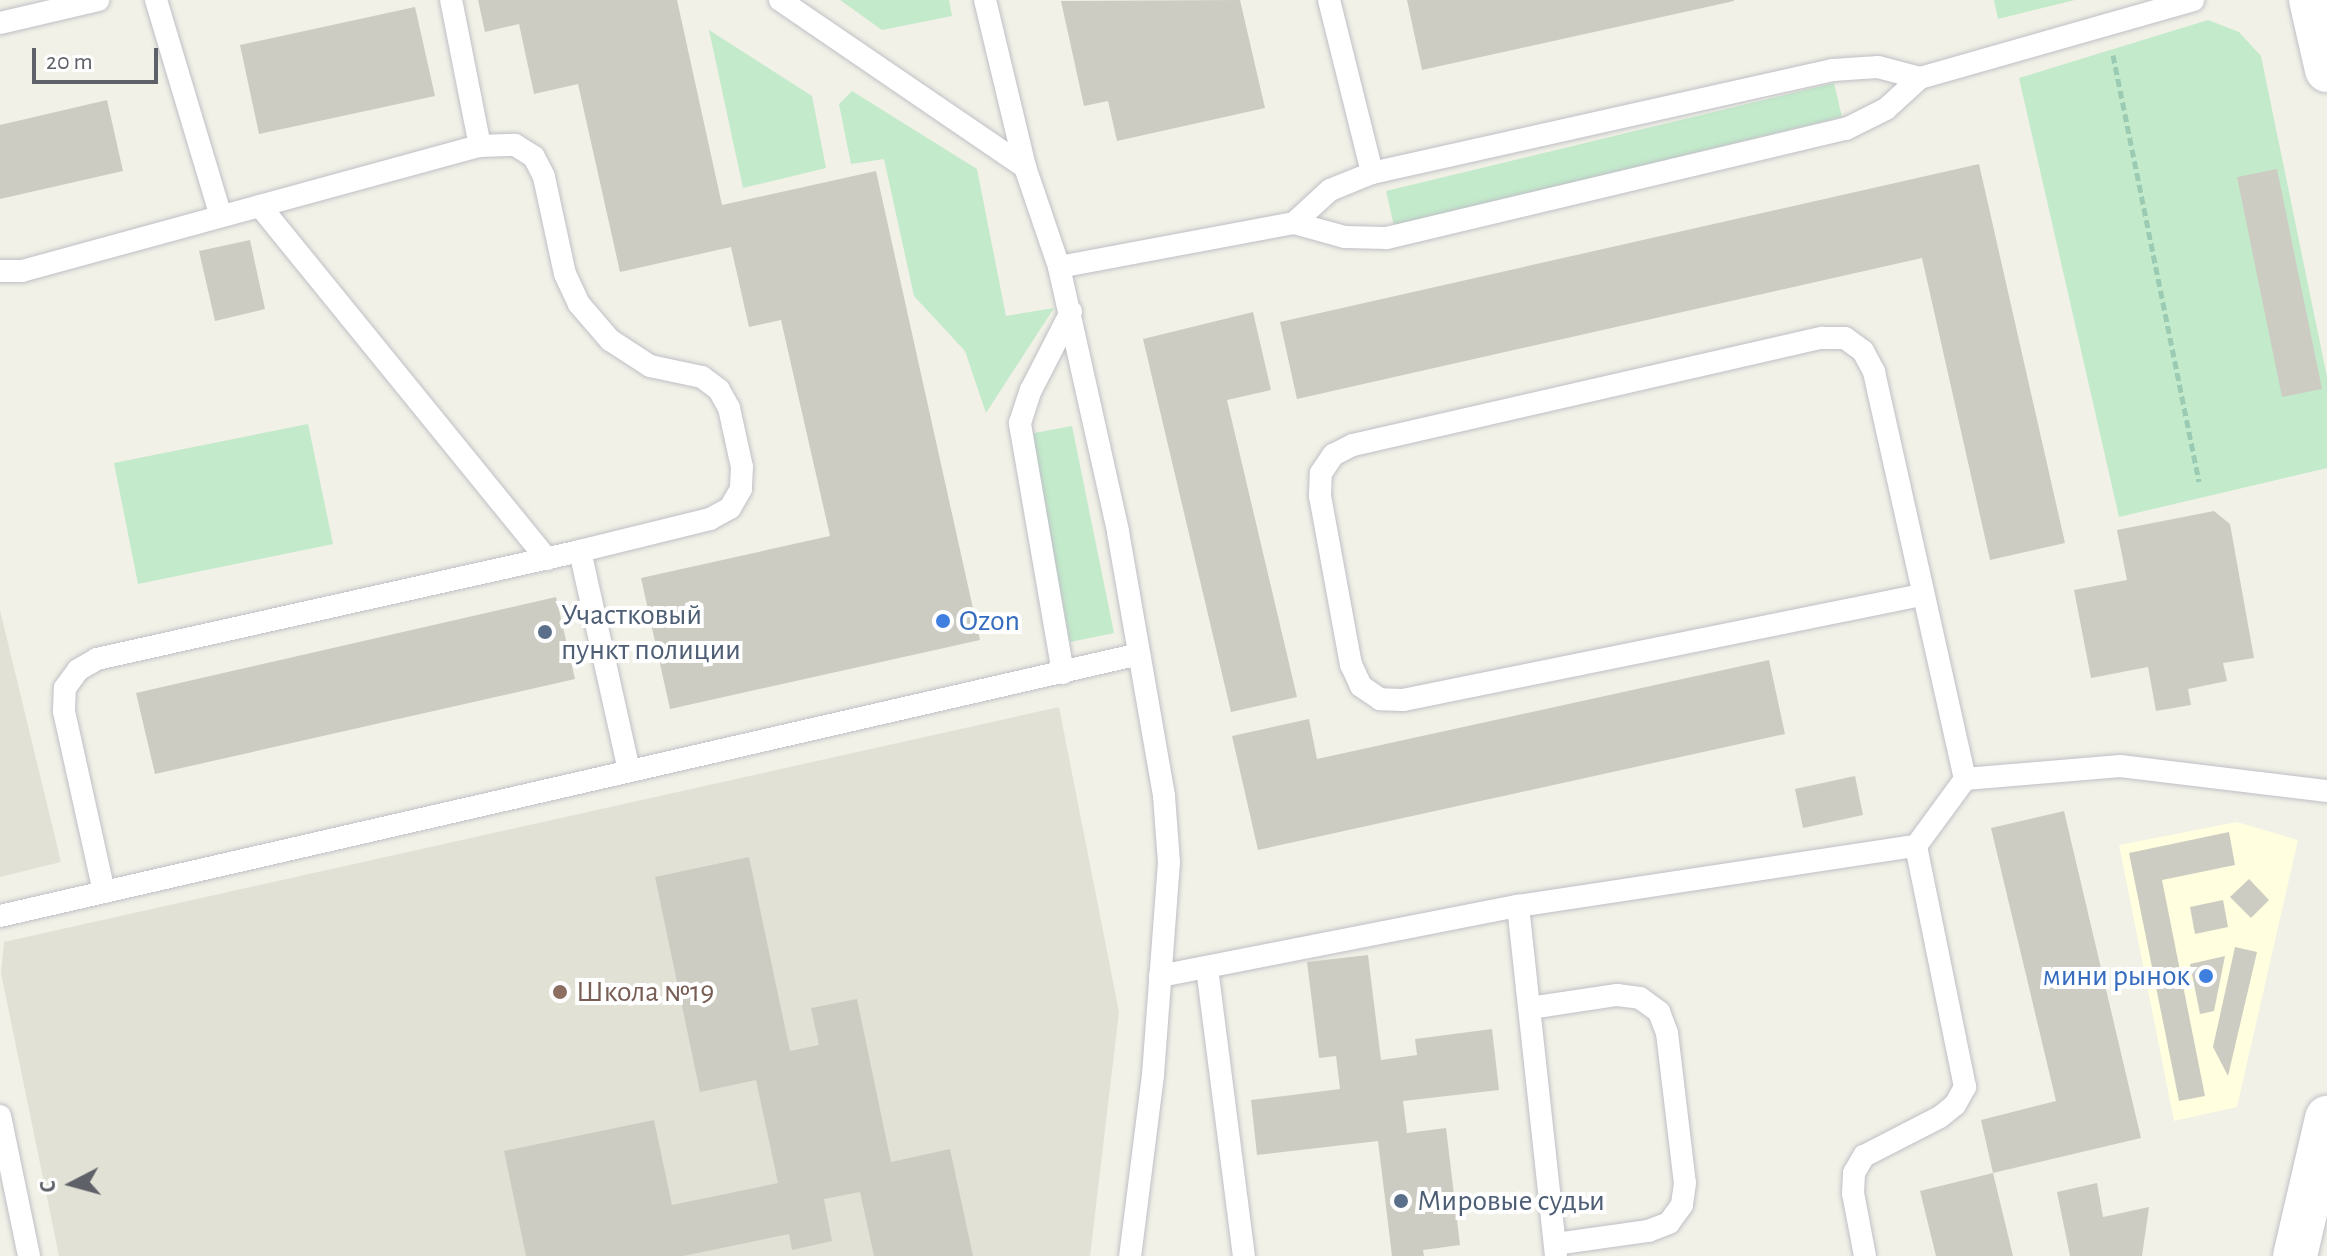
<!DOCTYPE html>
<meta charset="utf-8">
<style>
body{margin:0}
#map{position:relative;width:2327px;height:1256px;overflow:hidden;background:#f1f1e7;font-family:"Alegreya Sans",sans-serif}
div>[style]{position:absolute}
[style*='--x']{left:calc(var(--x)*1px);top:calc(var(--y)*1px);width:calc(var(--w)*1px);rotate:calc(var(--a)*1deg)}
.commercial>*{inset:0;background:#fffedf}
.education>*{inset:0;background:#e2e1d5}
.green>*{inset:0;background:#c3eacb}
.building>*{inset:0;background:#cdccc3}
.path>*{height:5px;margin-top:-2.5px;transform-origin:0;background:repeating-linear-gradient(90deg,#9bccb3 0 8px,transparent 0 12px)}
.roads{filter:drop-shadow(0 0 2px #bfbfc6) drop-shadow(0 0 2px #bfbfc6)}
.service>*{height:22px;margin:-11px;padding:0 11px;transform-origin:11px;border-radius:11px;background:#fff}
.minor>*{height:44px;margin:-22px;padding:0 22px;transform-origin:22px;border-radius:22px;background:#fff}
.dots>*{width:22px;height:22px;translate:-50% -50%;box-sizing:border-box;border:4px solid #fff;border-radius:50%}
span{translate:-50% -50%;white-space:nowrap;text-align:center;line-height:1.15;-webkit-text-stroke:8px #fff;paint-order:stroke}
.service-label{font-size:30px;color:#4e5e75}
.left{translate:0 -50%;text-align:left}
.shop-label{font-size:30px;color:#366cbe}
.right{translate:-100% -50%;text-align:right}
.education-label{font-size:30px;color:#785e54}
.north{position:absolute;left:32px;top:1144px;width:80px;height:80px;-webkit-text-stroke:6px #fff;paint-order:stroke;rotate:264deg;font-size:22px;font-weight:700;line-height:32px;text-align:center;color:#5e6168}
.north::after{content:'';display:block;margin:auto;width:28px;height:36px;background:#5e6168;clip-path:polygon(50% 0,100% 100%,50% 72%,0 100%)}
.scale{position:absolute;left:32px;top:48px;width:126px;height:36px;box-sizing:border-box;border:4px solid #5e6168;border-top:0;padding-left:10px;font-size:24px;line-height:28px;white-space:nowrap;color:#5e6168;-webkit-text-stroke:6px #fff;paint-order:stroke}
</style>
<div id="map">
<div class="commercial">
<i style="clip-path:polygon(2237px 822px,2298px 840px,2237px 1107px,2174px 1121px,2119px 845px)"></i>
</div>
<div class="education">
<i style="clip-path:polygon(0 610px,61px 862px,0 877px)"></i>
<i style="clip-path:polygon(1059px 707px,1119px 1012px,1090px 1256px,59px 1256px,1px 973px,4px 942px)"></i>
</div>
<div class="green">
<i style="clip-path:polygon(840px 0,949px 0,952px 16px,882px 30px)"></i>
<i style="clip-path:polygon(1994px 0,2075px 0,1998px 19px)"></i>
<i style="clip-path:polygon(2208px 20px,2239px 32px,2261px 56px,2327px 377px,2327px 468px,2119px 517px,2019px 78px)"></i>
<i style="clip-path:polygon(709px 30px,812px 96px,826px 168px,743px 188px)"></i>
<i style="clip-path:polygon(1834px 83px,1842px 117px,1394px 226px,1386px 191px)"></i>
<i style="clip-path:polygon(852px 91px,977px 169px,1006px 316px,1054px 308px,986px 413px,965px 351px,914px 296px,884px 159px,851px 164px,839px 104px)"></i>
<i style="clip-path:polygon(308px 424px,333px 544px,138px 584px,114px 463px)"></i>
<i style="clip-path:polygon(1072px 426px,1114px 633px,1070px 642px,1029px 434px)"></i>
</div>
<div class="building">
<i style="clip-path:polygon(478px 0,677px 0,722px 205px,876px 171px,980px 640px,670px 709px,641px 578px,830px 536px,781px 320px,749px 327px,731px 247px,620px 272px,578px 84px,534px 94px,519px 24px,485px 32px)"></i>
<i style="clip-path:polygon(1240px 0,1265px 108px,1117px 141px,1108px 101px,1084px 106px,1061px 1px)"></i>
<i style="clip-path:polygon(1407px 0,1734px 0,1734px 1px,1422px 70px)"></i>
<i style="clip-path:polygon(415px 7px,435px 96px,259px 134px,240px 45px)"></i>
<i style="clip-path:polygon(107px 100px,123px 171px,0 199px,0 125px)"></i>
<i style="clip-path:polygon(1979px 164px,2065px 543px,1990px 560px,1922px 258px,1297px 399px,1280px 322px)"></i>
<i style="clip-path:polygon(2277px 169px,2322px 389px,2282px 397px,2237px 177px)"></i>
<i style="clip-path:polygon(250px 240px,265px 309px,215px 321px,199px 251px)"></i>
<i style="clip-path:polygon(1253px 312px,1271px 390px,1227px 400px,1297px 697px,1231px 712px,1143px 339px)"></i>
<i style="clip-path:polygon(2214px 511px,2230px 524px,2254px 658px,2223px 663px,2227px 681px,2188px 689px,2191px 705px,2156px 711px,2148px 667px,2091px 678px,2074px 590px,2127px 580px,2117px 530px)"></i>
<i style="clip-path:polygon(556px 597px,575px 679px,155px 774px,136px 693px)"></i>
<i style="clip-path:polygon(1769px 660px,1785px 734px,1258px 850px,1232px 736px,1309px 719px,1317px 759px)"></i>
<i style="clip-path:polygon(1855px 776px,1863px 815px,1803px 828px,1795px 789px)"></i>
<i style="clip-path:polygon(2064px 811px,2141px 1138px,1993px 1173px,1981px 1120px,2056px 1101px,1991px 828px)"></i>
<i style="clip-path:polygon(2229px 832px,2235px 865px,2162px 880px,2205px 1096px,2179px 1101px,2129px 853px)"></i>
<i style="clip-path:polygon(749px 857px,790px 1051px,819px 1045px,811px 1008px,857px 999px,891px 1162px,950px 1149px,973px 1256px,874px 1256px,860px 1192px,824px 1199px,832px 1241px,792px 1250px,789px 1234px,683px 1256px,526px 1256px,504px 1151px,654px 1120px,672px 1205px,778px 1183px,756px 1080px,700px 1092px,655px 877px)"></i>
<i style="clip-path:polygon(2249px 879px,2269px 900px,2251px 918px,2230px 897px)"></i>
<i style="clip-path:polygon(2223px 900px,2228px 927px,2195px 934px,2190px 907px)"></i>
<i style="clip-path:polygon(2235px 947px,2257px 952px,2228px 1076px,2213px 1047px)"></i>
<i style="clip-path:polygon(1368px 955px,1381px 1060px,1417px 1055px,1415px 1039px,1492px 1029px,1499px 1090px,1403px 1101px,1407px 1133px,1446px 1128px,1460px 1245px,1423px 1250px,1424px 1256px,1392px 1256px,1378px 1141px,1257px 1155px,1251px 1100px,1340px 1089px,1336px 1056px,1319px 1058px,1307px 962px)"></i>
<i style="clip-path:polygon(2225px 956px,2214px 1011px,2200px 1014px,2190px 964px)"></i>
<i style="clip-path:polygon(1993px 1173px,2013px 1256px,1936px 1256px,1920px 1191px)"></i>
<i style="clip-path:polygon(2097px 1183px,2103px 1217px,2149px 1207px,2142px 1256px,2070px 1256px,2057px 1192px)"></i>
</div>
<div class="path">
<i style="--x:2113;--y:55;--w:435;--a:78.6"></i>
</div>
<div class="roads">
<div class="service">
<i style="--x:156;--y:0;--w:223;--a:73.3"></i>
<i style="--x:780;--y:0;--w:297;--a:34.3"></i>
<i style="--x:985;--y:0;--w:172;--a:76.5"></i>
<i style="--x:1025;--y:167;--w:106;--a:71.2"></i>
<i style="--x:1059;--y:267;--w:239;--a:-10.6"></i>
<i style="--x:1294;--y:223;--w:49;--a:-42.5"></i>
<i style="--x:1330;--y:190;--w:45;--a:-22"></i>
<i style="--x:1372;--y:173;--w:472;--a:-12.6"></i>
<i style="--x:1833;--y:70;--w:45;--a:-3.8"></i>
<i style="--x:1878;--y:67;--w:43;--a:14.7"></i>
<i style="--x:1329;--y:0;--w:178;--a:76"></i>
<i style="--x:0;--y:23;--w:101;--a:-13.2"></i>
<i style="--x:480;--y:146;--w:35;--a:-2"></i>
<i style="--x:515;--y:145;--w:22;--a:32"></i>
<i style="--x:534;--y:157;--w:22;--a:63"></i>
<i style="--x:544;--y:177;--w:99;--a:77.8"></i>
<i style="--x:565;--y:274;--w:33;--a:65"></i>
<i style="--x:579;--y:304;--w:48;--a:49.3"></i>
<i style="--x:610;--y:340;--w:48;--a:33"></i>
<i style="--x:650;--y:366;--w:53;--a:11.9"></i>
<i style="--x:702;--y:377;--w:21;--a:37"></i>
<i style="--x:719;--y:390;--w:21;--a:61"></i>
<i style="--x:729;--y:408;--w:60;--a:77.6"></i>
<i style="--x:742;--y:467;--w:22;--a:93"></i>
<i style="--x:741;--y:489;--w:22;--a:120"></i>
<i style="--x:730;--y:508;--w:23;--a:151"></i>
<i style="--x:710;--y:519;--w:134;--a:166.2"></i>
<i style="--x:580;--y:551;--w:225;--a:77.4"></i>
<i style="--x:260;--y:206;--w:455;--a:50.9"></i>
<i style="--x:1294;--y:223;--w:53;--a:15.4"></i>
<i style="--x:1345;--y:237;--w:42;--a:1.4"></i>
<i style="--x:1387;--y:238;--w:472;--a:-13.4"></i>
<i style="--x:1846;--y:129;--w:45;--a:-26.6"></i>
<i style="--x:1886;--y:109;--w:46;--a:-42.4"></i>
<i style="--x:1920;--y:78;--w:284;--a:-15.9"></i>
<i style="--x:1059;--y:267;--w:271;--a:77.4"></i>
<i style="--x:1118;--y:532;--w:268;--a:80.1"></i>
<i style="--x:1164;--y:796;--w:66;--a:85.7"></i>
<i style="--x:1169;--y:862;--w:214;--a:94.3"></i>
<i style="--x:1153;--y:1075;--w:182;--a:97.2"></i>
<i style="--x:0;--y:271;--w:22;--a:0"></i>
<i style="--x:22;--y:271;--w:475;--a:-15.3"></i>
<i style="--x:480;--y:146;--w:149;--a:-101.2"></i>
<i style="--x:1921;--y:595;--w:529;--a:168.54"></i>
<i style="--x:1403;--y:700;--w:23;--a:-178"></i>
<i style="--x:1380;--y:699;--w:23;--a:-146"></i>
<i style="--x:1361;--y:686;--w:23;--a:-115"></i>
<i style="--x:1351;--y:665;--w:172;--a:-100.4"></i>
<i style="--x:1320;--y:496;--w:23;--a:-88"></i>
<i style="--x:1321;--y:473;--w:22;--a:-56"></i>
<i style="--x:1333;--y:455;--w:22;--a:-27"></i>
<i style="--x:1353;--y:445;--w:481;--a:-12.9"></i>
<i style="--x:1822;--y:338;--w:23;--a:0"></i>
<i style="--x:1845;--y:338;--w:22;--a:36"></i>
<i style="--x:1863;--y:351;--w:24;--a:62"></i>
<i style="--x:1874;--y:372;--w:417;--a:77.4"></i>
<i style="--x:1063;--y:673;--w:254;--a:-99.8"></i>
<i style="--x:1020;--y:423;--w:35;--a:-72"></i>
<i style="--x:1031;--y:390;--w:88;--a:-62.9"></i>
<i style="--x:104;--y:892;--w:185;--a:-102.5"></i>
<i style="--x:64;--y:711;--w:23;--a:-88"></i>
<i style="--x:65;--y:688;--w:22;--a:-54"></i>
<i style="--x:78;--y:670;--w:22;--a:-30"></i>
<i style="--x:97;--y:659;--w:495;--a:-12.6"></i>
<i style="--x:1518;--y:906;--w:352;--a:83.8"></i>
<i style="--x:0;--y:916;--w:1169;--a:-12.95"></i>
<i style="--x:1207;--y:968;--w:290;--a:82.7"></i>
<i style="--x:1160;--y:976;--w:365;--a:-11.1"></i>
<i style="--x:1518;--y:906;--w:402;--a:-8.6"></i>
<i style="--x:1916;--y:846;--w:83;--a:-53.8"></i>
<i style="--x:1965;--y:779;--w:156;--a:-4.8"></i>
<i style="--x:2120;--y:766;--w:209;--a:6.9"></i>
<i style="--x:1530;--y:1008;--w:88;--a:-8.5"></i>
<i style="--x:1617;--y:995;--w:23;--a:7"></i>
<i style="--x:1640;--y:998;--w:24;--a:36"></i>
<i style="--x:1659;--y:1012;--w:22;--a:69"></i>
<i style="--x:1667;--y:1033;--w:151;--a:83.2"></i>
<i style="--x:1685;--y:1183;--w:22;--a:98"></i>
<i style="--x:1682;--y:1205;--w:22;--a:126"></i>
<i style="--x:1669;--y:1223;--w:22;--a:159"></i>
<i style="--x:1648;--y:1231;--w:94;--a:172"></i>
<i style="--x:0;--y:1116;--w:143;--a:78.3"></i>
<i style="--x:1865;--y:1256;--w:64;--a:-100.8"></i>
<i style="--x:1853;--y:1193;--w:20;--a:-87"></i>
<i style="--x:1854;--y:1173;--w:20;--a:-60"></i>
<i style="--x:1864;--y:1156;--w:85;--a:-27.2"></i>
<i style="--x:1940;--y:1117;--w:19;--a:-39"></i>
<i style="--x:1955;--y:1105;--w:21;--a:-61"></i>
<i style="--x:1965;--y:1087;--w:246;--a:-101.5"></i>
</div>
<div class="minor">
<i style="--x:2311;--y:0;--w:72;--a:77.1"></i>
<i style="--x:2295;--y:1256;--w:142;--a:-76.9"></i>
</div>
</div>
<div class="dots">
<i style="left:943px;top:621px;background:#3f7fe0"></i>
<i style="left:545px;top:632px;background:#5c6f8a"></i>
<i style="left:2206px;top:976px;background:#3f7fe0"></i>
<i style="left:560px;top:992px;background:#8d6e63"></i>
<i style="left:1401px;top:1201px;background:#5c6f8a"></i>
</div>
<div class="service-label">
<span class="left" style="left:561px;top:632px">Участковый<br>пункт полиции</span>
<span class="left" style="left:1417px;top:1201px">Мировые судьи</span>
</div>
<div class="shop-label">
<span class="left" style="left:959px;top:621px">Ozon</span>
<span class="right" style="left:2190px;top:976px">мини рынок</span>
</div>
<div class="education-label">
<span class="left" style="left:576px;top:992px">Школа №19</span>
</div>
<div class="north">С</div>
<div class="scale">20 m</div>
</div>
